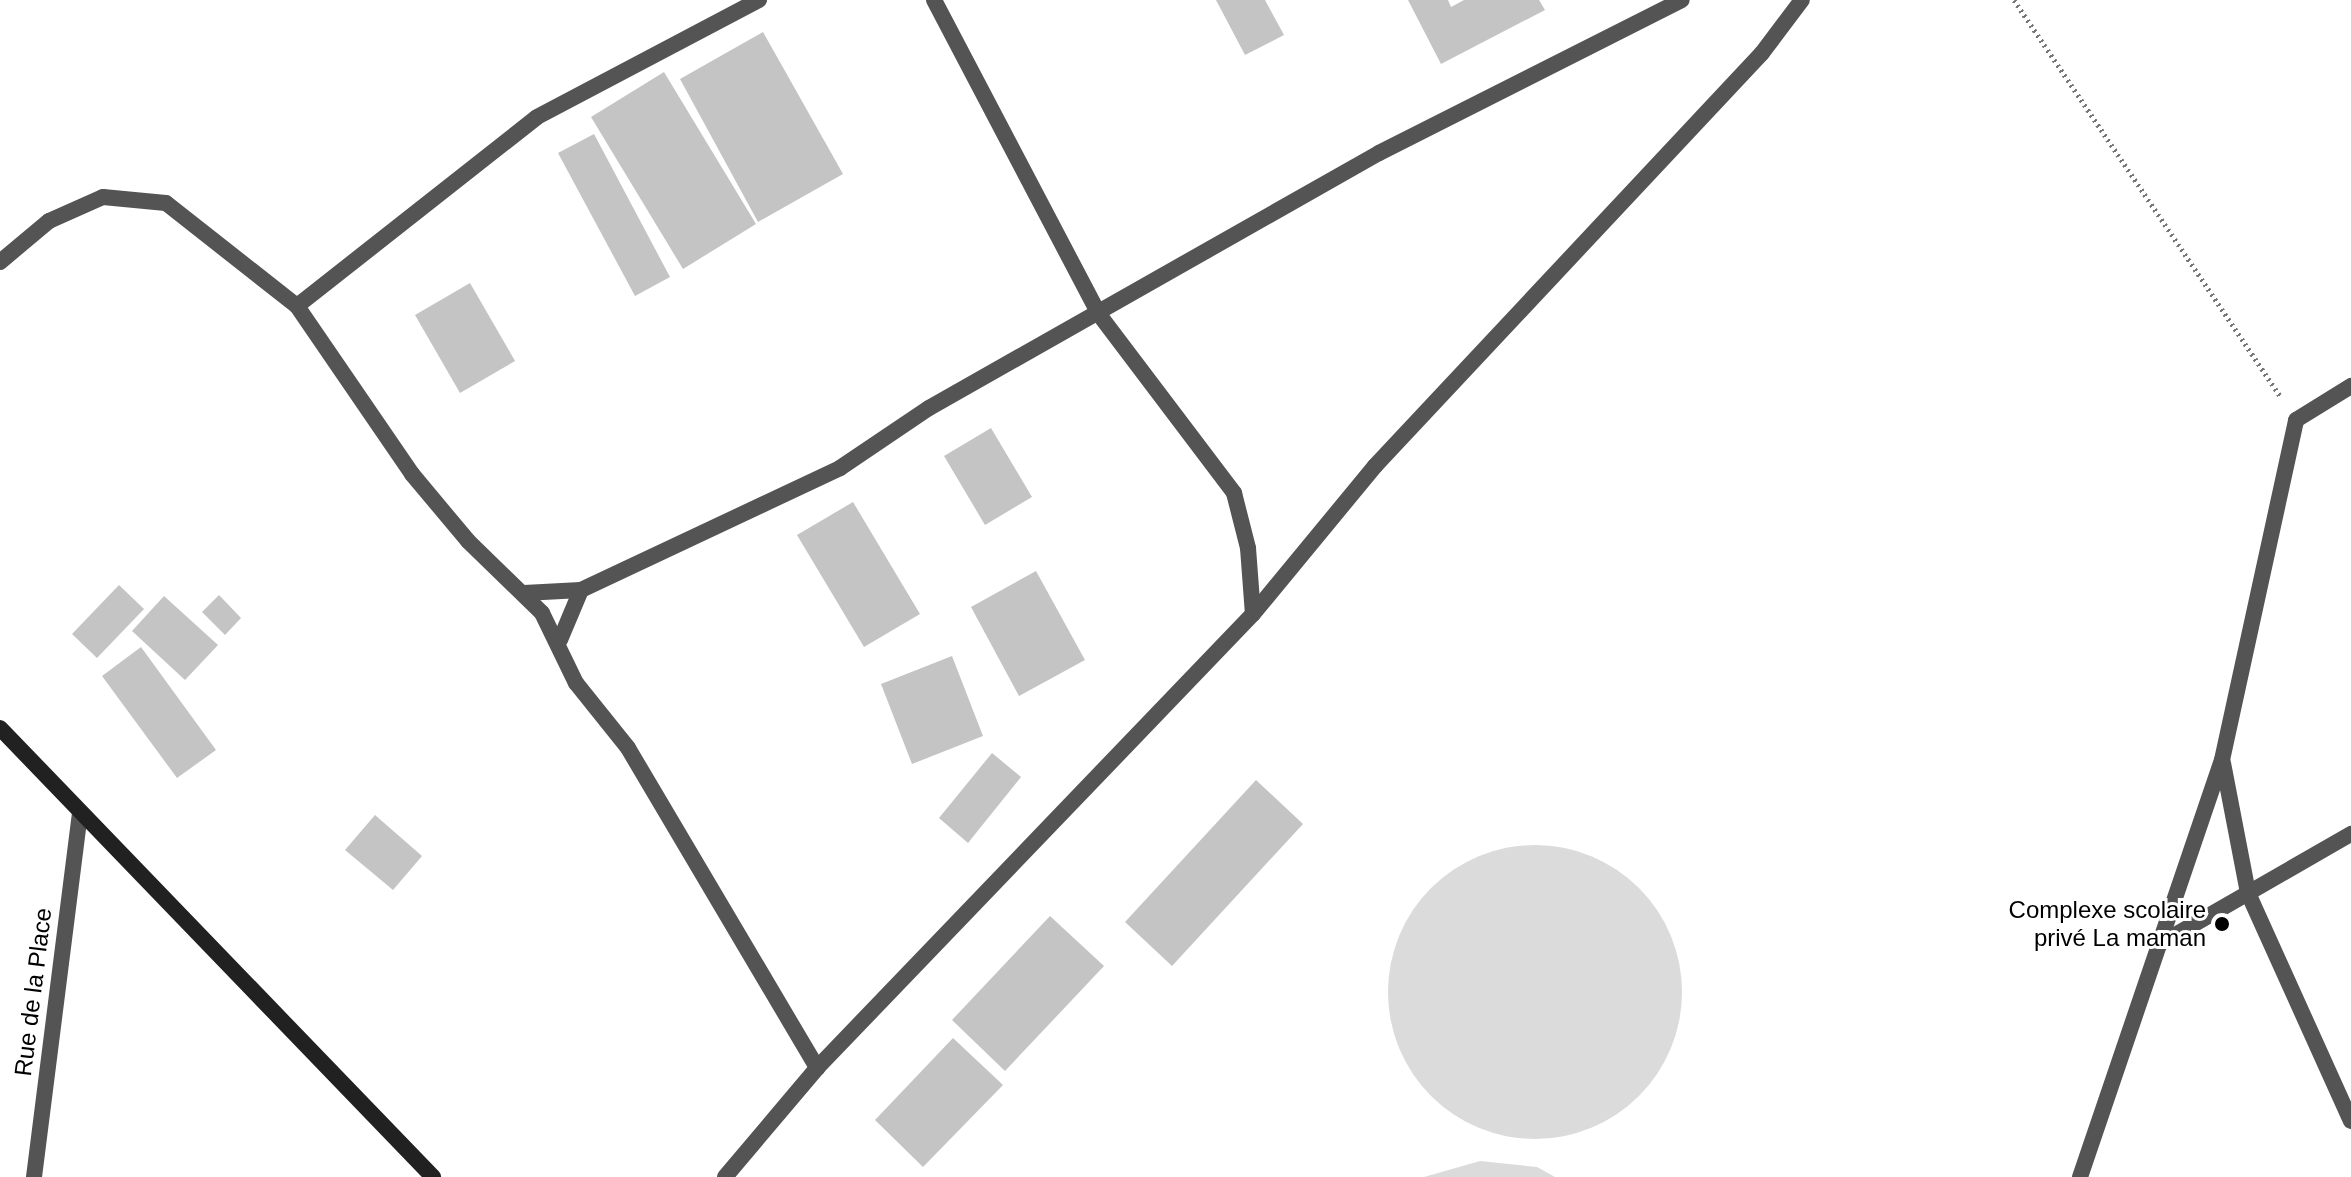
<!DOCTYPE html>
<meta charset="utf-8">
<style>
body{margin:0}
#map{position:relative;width:2351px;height:1177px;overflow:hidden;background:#fff;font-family:Arial,sans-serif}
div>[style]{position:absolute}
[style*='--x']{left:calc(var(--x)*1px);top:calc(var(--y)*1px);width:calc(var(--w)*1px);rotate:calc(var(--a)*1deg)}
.green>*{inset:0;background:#dbdbdb}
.round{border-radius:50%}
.building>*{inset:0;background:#c4c4c4}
.path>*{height:5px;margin-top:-2.5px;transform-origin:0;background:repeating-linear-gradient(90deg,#767676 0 2px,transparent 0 6px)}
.street>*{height:16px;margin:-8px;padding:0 8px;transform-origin:8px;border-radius:8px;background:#545454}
.secondary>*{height:16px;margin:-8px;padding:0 8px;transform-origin:8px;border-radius:8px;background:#212121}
.dots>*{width:22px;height:22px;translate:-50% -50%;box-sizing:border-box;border:4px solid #fff;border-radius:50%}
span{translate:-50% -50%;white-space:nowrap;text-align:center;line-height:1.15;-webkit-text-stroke:6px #fff;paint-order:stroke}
.poi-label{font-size:24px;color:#000}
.right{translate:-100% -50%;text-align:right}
.street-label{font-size:24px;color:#000}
</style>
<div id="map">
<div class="green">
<i class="round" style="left:1388px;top:845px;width:294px;height:294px"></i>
<i style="clip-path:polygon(1480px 1161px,1537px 1167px,1555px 1177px,1424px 1177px)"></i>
</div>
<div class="building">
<i style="clip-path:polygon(1216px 0,1265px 0,1284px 35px,1245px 55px)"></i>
<i style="clip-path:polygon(1408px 0,1448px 0,1451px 7px,1464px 0,1539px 0,1545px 10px,1441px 64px)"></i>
<i style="clip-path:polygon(763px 32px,843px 174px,758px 222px,680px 79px)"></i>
<i style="clip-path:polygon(664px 72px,756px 224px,683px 269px,591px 117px)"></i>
<i style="clip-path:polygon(594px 134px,670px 277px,635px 296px,558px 153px)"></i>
<i style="clip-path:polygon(470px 283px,515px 361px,460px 393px,415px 315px)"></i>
<i style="clip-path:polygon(991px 428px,1032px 497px,985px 525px,944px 456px)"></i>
<i style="clip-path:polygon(853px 502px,920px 614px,864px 647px,797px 535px)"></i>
<i style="clip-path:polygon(1036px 571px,1085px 660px,1019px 696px,971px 607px)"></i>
<i style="clip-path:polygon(119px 585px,144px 609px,97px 658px,72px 634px)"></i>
<i style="clip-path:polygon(219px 595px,241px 618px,225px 635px,202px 612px)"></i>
<i style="clip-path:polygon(164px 596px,218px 645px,185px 680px,132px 631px)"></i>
<i style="clip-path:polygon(141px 647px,216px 750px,177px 778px,102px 676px)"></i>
<i style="clip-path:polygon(952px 656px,983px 736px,912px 764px,881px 684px)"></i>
<i style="clip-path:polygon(992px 753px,1021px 777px,968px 843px,939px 818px)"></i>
<i style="clip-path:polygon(1256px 780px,1303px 824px,1172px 966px,1125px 922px)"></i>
<i style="clip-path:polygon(375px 815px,422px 856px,393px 890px,345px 850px)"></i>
<i style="clip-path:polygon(1050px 916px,1104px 966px,1005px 1071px,952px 1020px)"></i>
<i style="clip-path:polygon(953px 1038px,1003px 1085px,923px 1167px,875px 1120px)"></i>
</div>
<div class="path">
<i style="--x:2014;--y:0;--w:477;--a:56.1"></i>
</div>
<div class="street">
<i style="--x:934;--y:0;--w:353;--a:62.3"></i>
<i style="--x:1098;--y:313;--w:226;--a:52.9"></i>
<i style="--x:1234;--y:493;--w:57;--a:75.7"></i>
<i style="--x:1248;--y:548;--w:66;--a:85.7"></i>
<i style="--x:0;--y:262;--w:64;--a:-39.9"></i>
<i style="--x:49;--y:221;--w:59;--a:-24"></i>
<i style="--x:103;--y:197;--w:63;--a:5.4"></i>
<i style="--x:166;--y:203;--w:167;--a:38.2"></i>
<i style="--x:297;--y:306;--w:204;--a:55.6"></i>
<i style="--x:412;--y:474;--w:87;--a:50.1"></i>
<i style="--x:468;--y:541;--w:103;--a:44.2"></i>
<i style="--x:542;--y:613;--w:78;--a:64.1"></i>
<i style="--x:576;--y:683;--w:83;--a:51.3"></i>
<i style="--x:628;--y:748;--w:372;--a:59.4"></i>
<i style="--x:297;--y:306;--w:305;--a:-38.2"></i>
<i style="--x:537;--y:117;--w:251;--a:-27.8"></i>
<i style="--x:524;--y:593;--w:57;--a:-3"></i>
<i style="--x:581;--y:590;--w:286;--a:-25.2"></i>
<i style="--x:840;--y:468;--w:107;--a:-34"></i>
<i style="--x:929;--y:408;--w:517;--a:-29.54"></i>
<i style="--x:1379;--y:153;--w:339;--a:-26.8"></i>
<i style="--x:560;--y:640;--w:54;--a:-67.2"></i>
<i style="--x:2223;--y:763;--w:132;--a:79.1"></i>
<i style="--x:2248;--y:893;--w:250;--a:65.7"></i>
<i style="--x:2163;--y:942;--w:217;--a:-29.9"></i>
<i style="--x:34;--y:1177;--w:367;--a:-82.8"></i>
<i style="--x:725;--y:1177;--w:143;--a:-49.8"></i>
<i style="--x:817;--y:1068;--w:629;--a:-46.16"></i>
<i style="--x:1253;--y:614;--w:192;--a:-50.5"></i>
<i style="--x:1375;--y:466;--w:566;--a:-46.86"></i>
<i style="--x:1762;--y:53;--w:66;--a:-53"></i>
<i style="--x:2080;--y:1177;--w:441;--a:-71.2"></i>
<i style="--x:2222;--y:760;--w:348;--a:-77.7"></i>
<i style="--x:2296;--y:420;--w:65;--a:-31.7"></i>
</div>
<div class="secondary">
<i style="--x:0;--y:728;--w:624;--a:46.04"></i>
</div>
<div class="dots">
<i style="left:2222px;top:924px;background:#000"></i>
</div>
<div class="poi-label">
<span class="right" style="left:2206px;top:924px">Complexe scolaire<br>privé La maman</span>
</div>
<div class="street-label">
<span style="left:33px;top:992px;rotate:-83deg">Rue de la Place</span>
</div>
</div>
